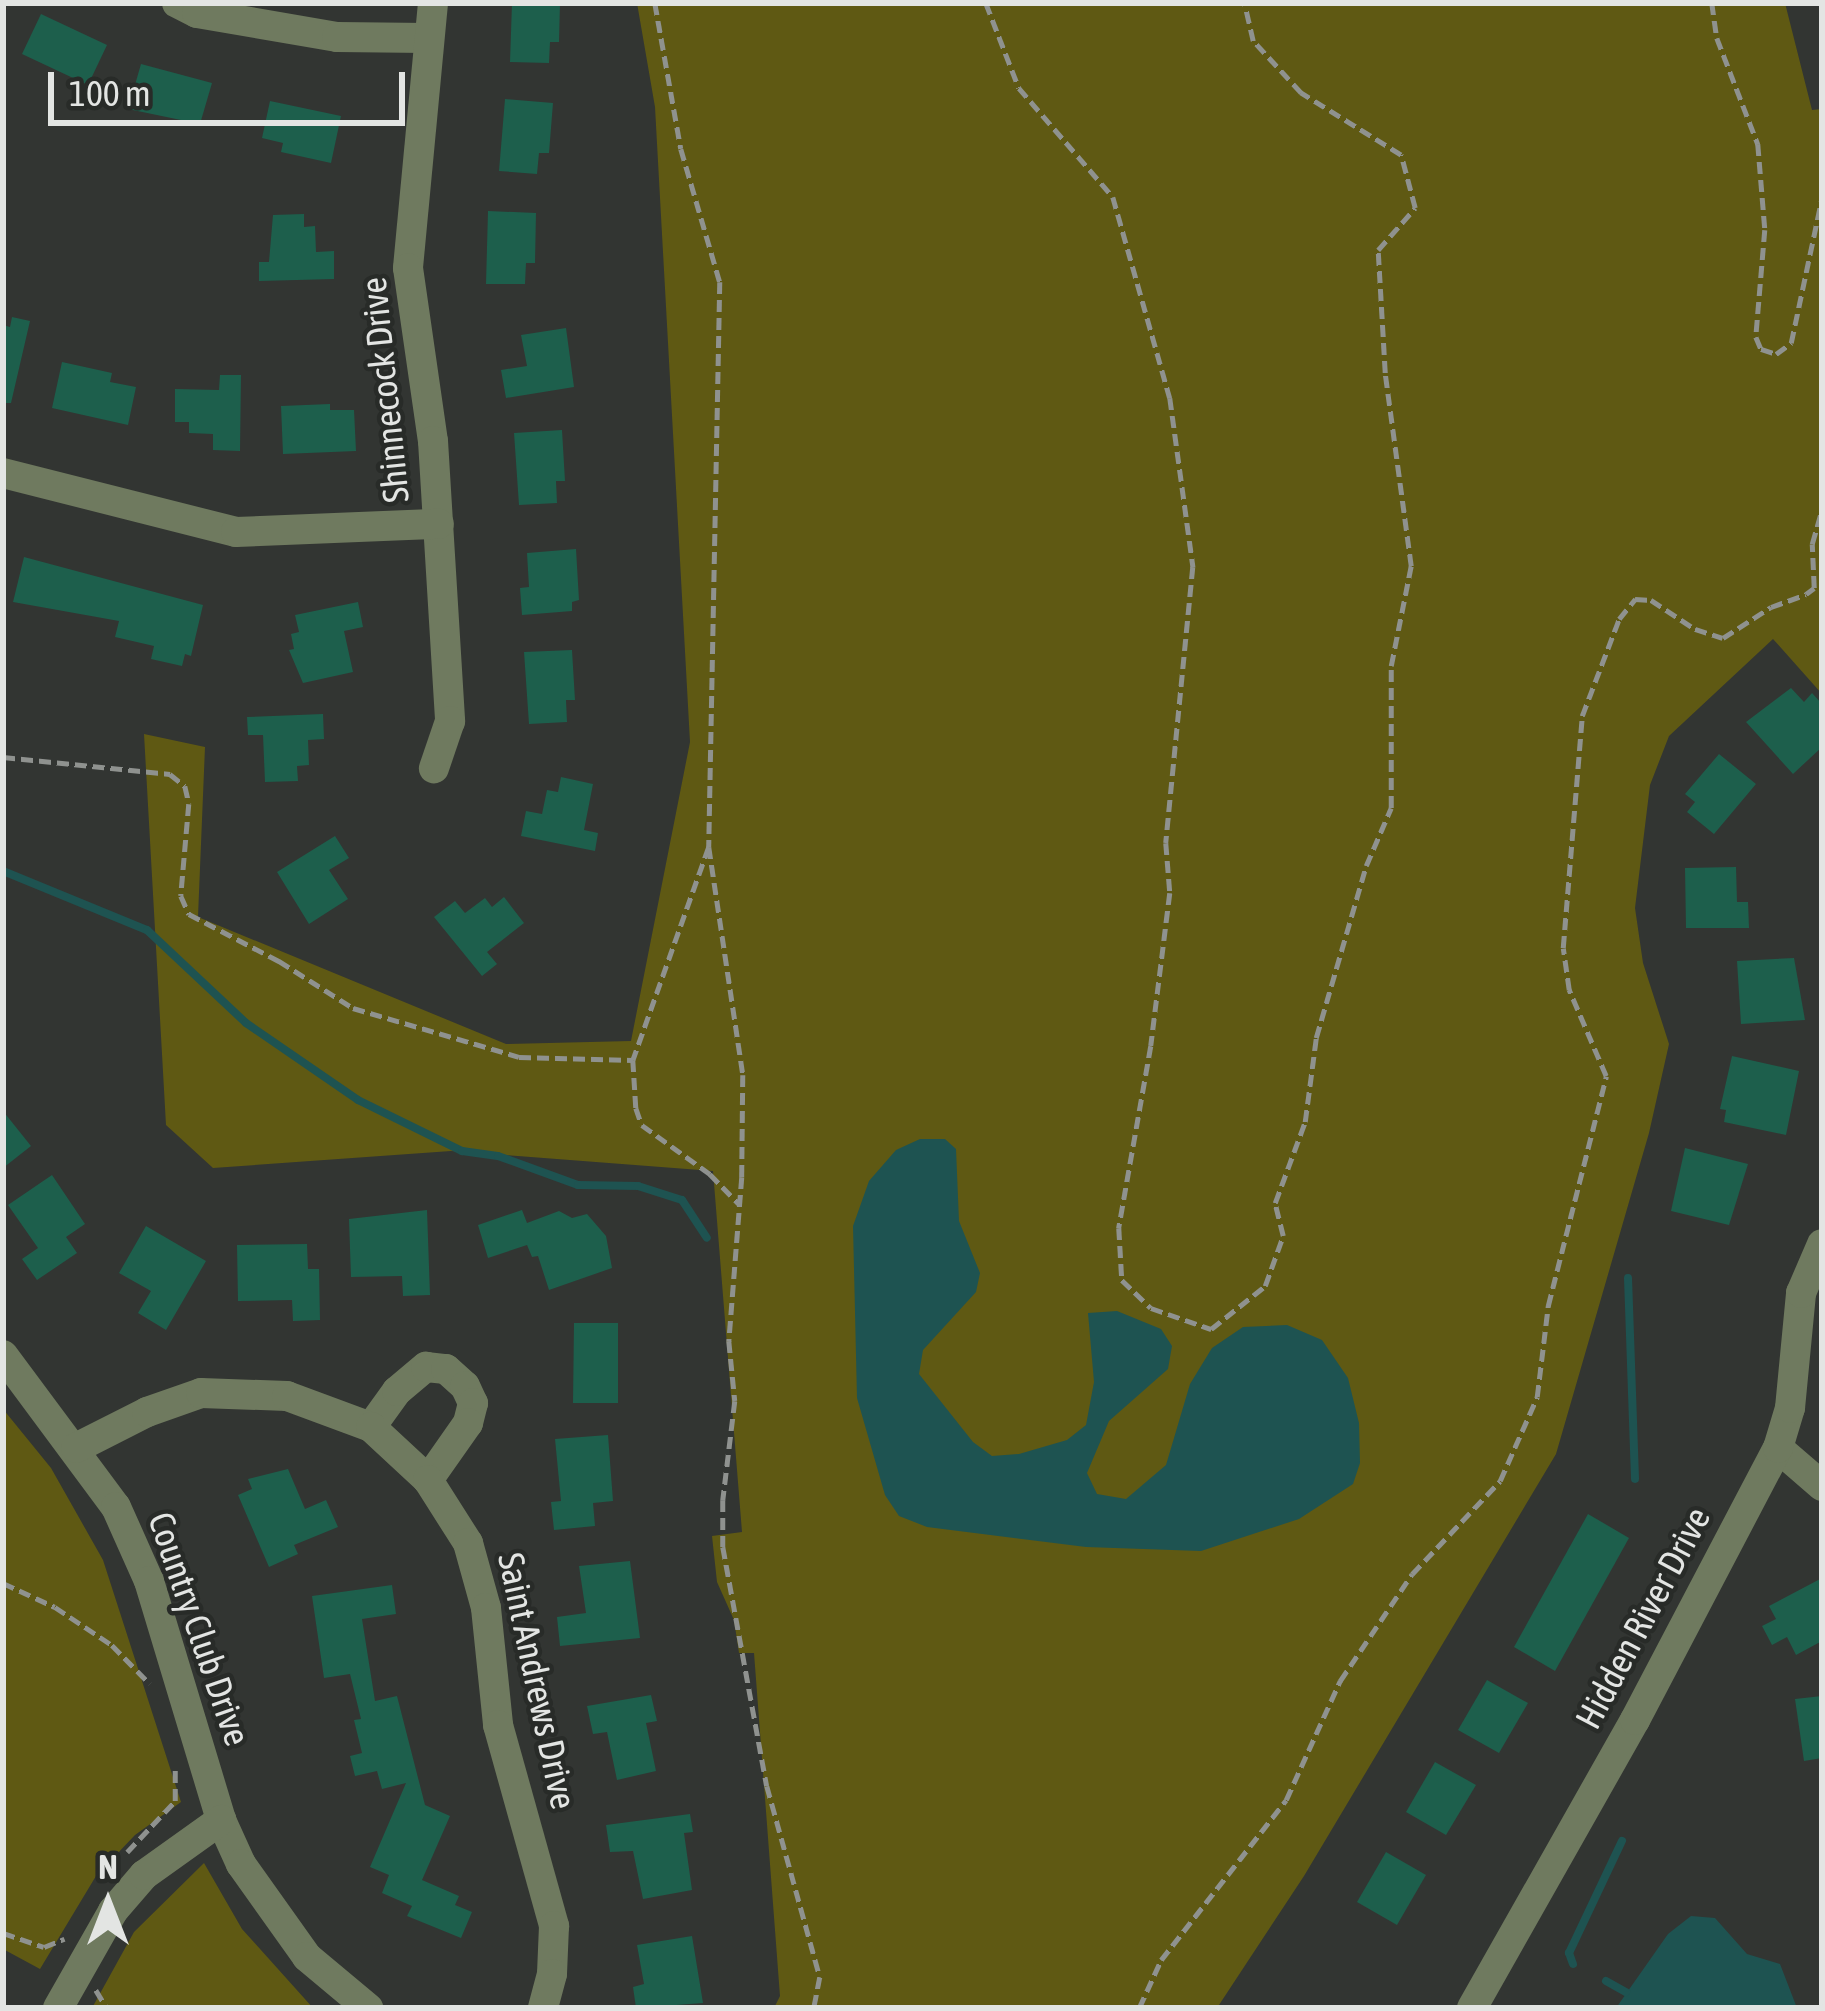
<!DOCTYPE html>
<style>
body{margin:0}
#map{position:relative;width:1825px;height:2011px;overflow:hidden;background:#323532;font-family:"Asap Condensed",sans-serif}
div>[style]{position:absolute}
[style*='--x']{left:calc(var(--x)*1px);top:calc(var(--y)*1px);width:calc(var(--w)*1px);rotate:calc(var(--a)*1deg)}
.green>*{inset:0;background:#5f5913}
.water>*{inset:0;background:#1e5351}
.stream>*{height:8px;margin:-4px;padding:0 4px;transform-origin:4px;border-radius:4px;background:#1e5351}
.building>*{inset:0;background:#1d5f4c}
.path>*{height:4.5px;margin-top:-2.25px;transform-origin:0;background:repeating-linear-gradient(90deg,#8f928f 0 12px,transparent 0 18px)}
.minor>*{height:30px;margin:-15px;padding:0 15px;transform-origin:15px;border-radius:15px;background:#6f7a5f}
span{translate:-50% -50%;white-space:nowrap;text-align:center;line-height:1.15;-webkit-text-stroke:9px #282b28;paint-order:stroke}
.street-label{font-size:36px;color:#e3e5e3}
.frame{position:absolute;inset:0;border:6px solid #e3e5e3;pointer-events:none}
.north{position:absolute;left:48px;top:1843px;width:120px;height:120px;-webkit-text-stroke:9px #282b28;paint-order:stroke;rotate:0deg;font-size:33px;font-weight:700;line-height:48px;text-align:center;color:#e3e5e3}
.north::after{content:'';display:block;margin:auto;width:42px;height:54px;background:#e3e5e3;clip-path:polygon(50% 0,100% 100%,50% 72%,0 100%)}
.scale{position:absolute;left:48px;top:72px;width:357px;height:54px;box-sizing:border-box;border:6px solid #e3e5e3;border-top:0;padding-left:15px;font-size:36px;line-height:42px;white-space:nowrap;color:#e3e5e3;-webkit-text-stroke:9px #282b28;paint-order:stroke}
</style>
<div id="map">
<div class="green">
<i style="clip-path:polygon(637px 3px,1785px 3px,1812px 110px,1822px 109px,1822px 694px,1773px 639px,1669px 736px,1650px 785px,1635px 908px,1643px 963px,1669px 1044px,1649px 1133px,1556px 1454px,1304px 1876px,1217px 2008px,774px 2008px,780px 1996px,754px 1653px,739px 1653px,734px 1620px,717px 1582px,712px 1536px,742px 1532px,713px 1171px,451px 1151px,213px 1168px,166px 1125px,144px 734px,205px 747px,198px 917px,506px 1044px,631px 1041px,690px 742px,655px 107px)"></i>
<i style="clip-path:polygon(3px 1409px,51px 1468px,103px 1560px,181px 1802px,135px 1835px,96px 1876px,40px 1969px,3px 1949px)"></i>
<i style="clip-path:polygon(204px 1863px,242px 1929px,313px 2008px,92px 2008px,134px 1932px)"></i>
</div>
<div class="water">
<i style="clip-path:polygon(920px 1139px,945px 1139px,956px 1149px,959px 1221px,980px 1273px,976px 1292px,923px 1350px,919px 1374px,973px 1442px,992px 1456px,1019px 1454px,1067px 1440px,1086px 1425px,1094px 1382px,1088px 1313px,1117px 1311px,1161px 1329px,1172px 1346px,1168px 1369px,1109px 1421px,1087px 1473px,1097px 1494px,1126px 1499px,1166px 1465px,1190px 1384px,1212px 1348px,1243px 1327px,1287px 1325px,1322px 1340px,1348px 1378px,1359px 1423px,1360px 1463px,1353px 1484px,1299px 1519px,1201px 1551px,1086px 1547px,927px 1527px,899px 1516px,885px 1495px,857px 1398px,853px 1226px,869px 1181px,896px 1150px)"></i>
<i style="clip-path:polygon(1691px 1916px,1715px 1918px,1747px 1954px,1780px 1964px,1797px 2008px,1616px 2008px,1668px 1934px)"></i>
</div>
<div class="stream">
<i style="--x:3;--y:871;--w:156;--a:22.3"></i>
<i style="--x:147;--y:930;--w:136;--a:43.2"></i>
<i style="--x:246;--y:1023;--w:136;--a:34.5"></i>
<i style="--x:358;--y:1100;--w:116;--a:26.1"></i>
<i style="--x:462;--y:1151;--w:36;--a:8"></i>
<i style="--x:498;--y:1156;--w:85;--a:19.9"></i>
<i style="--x:578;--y:1185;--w:60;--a:1"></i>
<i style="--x:638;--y:1186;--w:46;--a:17.7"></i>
<i style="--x:682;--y:1200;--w:45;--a:56.7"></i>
<i style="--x:1628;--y:1278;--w:201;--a:88"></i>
<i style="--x:1573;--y:1964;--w:12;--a:-110"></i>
<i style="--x:1569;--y:1953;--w:124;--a:-64.7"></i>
<i style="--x:1606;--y:1981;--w:23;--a:29"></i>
</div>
<div class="building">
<i style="clip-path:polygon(512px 3px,560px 3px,559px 42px,550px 42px,549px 63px,510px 62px)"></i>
<i style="clip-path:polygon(41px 14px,107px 45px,88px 85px,22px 54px)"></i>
<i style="clip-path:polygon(141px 64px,212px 83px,200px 124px,128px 109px)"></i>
<i style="clip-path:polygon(505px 99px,553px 103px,549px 153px,539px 153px,537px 174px,499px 171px)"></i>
<i style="clip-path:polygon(270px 101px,341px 116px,331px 163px,281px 152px,283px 143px,262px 138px)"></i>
<i style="clip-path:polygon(488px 211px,536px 213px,535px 263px,526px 263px,525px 284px,486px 284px)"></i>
<i style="clip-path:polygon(304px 214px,304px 227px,315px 226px,316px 252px,334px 251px,334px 279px,259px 281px,259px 262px,269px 262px,273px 215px)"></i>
<i style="clip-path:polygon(12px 317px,30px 321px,11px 403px,3px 403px,3px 325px,10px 327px)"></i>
<i style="clip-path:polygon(566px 328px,574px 387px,506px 398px,501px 370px,527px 366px,521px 335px)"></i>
<i style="clip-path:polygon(62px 362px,112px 373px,110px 382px,136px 387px,128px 425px,52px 408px)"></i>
<i style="clip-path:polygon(220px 375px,241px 375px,240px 451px,213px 450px,213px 434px,189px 433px,189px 422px,175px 422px,175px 389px,219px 390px)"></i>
<i style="clip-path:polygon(330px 404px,330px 410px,354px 410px,356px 451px,283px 454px,281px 406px)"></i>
<i style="clip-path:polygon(562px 430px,565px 481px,556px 481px,557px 503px,519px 505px,514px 433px)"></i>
<i style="clip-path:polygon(576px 549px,579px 600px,572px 602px,572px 611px,522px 615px,520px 588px,529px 587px,527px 553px)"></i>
<i style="clip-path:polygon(24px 557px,203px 605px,191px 656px,185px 654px,182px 666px,151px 659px,154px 646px,115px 637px,119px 621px,13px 602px)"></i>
<i style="clip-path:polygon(358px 602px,363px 627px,344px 631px,353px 672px,303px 683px,289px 650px,294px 649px,291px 634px,299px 632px,295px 615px)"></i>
<i style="clip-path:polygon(572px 650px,575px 700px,566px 700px,567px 722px,529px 724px,524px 652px)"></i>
<i style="clip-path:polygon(1791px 688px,1804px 702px,1812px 693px,1822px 704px,1822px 747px,1793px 774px,1746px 722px)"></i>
<i style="clip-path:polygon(323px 714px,324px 739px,308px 740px,309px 765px,297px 766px,298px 781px,265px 782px,263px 735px,248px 735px,247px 717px)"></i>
<i style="clip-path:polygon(1719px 754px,1756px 784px,1714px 834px,1687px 812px,1695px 802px,1685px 794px)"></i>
<i style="clip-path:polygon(561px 777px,593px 784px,584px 830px,598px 833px,595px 851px,521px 836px,526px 811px,542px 814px,547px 790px,558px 792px)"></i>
<i style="clip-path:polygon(335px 836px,349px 858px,329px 870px,348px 899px,309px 924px,277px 872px)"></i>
<i style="clip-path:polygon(1736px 867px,1737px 902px,1748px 902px,1749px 928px,1686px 928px,1685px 868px)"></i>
<i style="clip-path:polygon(504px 897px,524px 923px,487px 952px,497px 964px,482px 976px,434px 917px,455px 901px,465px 913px,485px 898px,492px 907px)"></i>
<i style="clip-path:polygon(1794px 958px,1805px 1020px,1741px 1024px,1737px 961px)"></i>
<i style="clip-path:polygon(1732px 1056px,1799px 1071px,1786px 1135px,1724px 1122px,1726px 1110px,1720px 1109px)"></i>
<i style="clip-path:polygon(3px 1111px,31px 1146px,3px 1168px)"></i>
<i style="clip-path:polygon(1685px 1148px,1748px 1164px,1729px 1225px,1671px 1211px)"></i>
<i style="clip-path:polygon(52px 1175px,85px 1224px,66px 1237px,77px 1253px,37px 1280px,22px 1259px,38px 1248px,8px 1205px)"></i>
<i style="clip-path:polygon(427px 1210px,430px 1295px,403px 1296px,402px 1276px,351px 1277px,349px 1219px)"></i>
<i style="clip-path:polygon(522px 1210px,527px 1223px,559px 1211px,572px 1218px,587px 1214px,606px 1236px,612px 1268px,549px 1290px,538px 1256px,532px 1257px,527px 1245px,488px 1258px,478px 1225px)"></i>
<i style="clip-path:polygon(146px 1226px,206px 1261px,166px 1330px,138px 1313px,151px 1291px,119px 1273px)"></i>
<i style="clip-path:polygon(307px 1244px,308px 1269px,319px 1269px,320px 1320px,293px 1321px,292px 1300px,238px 1301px,237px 1245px)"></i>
<i style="clip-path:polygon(574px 1323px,618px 1323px,618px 1403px,573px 1403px)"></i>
<i style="clip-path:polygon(608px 1435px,613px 1501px,593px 1503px,595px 1526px,554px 1530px,551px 1502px,561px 1501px,555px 1439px)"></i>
<i style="clip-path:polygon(288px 1469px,305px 1509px,326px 1500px,338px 1527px,294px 1545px,298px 1554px,269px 1567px,238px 1495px,252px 1489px,248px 1479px)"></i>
<i style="clip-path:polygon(1588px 1514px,1629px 1538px,1555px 1671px,1514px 1647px)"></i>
<i style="clip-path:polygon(630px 1561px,640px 1638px,560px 1646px,557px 1617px,586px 1613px,579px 1566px)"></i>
<i style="clip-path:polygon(1822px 1578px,1822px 1641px,1796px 1655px,1787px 1637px,1772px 1645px,1762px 1626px,1776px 1619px,1769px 1606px)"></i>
<i style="clip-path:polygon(392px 1585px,396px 1614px,362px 1619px,375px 1701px,397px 1696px,425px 1805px,450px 1816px,422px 1880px,459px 1896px,455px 1905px,472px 1912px,461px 1938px,407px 1916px,412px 1906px,382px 1893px,389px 1875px,370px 1867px,406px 1783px,382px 1789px,377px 1771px,355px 1776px,350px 1756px,362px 1753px,354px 1720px,361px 1719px,350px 1674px,324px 1678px,312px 1596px)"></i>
<i style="clip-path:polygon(1487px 1680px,1528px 1703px,1499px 1753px,1458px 1730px)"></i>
<i style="clip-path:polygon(651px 1695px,657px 1721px,646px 1723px,656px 1771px,617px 1780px,607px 1732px,593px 1734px,587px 1706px)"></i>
<i style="clip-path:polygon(1822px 1696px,1822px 1758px,1804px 1761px,1795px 1699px)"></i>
<i style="clip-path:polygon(1435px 1762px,1476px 1785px,1446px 1835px,1406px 1812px)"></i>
<i style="clip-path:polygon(690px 1814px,693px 1832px,684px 1833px,692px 1890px,643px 1899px,633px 1851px,610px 1852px,606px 1825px)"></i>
<i style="clip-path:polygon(1386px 1852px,1426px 1875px,1397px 1925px,1357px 1902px)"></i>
<i style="clip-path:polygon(692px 1936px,703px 2003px,636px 2008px,633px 1987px,644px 1984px,637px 1945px)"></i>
</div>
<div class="path">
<i style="--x:655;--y:3;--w:148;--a:79.9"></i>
<i style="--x:681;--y:149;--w:139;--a:73.7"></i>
<i style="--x:720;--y:282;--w:565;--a:91.12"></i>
<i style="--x:709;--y:847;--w:231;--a:81.5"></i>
<i style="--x:743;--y:1075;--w:102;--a:90.6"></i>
<i style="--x:742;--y:1177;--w:165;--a:94.5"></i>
<i style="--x:729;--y:1341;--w:60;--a:84.3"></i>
<i style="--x:735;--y:1401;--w:100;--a:96.9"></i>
<i style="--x:723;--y:1500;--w:47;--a:90"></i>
<i style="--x:723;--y:1547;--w:243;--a:79.6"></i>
<i style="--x:767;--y:1786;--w:198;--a:74.5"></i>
<i style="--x:820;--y:1977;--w:32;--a:101"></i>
<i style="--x:986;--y:3;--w:91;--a:68.8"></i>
<i style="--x:1019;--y:88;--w:144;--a:49.2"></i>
<i style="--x:1113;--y:197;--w:209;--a:74.2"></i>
<i style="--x:1170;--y:398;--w:171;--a:82.2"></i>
<i style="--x:1193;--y:567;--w:277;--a:95.6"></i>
<i style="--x:1166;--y:843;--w:50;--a:85.4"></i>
<i style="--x:1170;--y:893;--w:154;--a:97.1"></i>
<i style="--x:1151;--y:1046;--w:185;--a:100"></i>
<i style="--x:1119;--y:1228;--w:52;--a:86.7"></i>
<i style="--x:1122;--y:1280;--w:40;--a:44"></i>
<i style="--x:1151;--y:1308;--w:64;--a:19.3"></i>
<i style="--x:1211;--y:1329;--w:69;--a:-38.5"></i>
<i style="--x:1265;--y:1286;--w:53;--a:-70.2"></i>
<i style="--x:1283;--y:1236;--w:34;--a:-104"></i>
<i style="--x:1275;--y:1203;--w:86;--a:-69.7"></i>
<i style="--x:1305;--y:1122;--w:85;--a:-82.5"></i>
<i style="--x:1316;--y:1038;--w:179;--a:-73.8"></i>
<i style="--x:1366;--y:866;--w:63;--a:-66.7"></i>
<i style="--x:1391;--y:808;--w:142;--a:-90"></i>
<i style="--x:1391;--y:666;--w:102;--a:-78.7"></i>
<i style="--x:1411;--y:566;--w:195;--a:-97.7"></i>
<i style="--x:1385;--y:373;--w:123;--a:-93.3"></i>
<i style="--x:1378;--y:250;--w:56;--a:-48.6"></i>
<i style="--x:1415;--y:208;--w:55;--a:-104.8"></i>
<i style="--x:1401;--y:155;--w:118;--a:-148.2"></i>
<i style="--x:1301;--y:93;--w:71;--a:-132.7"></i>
<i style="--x:1253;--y:41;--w:39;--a:-103"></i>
<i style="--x:1712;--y:3;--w:35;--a:82"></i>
<i style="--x:1717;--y:38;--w:114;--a:68.9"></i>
<i style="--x:1758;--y:144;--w:86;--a:85.3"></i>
<i style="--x:1765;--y:230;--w:107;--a:94.8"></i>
<i style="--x:1756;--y:337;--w:13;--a:67"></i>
<i style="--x:1761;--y:349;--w:16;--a:18"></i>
<i style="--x:1776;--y:354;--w:19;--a:-36"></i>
<i style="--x:1791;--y:343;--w:149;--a:-78"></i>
<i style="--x:3;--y:757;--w:168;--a:5.8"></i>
<i style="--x:170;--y:774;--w:19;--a:39"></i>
<i style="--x:185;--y:786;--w:18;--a:77"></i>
<i style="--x:189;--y:804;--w:92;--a:95"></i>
<i style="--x:181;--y:896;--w:20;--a:66"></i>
<i style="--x:189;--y:914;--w:102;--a:27.6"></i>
<i style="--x:279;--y:961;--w:88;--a:32.4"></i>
<i style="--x:353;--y:1008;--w:173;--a:16.4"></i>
<i style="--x:519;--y:1057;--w:114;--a:1.5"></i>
<i style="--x:709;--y:847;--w:226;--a:109.6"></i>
<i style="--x:633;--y:1060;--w:48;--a:86.4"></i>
<i style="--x:636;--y:1108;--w:18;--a:71"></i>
<i style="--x:642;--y:1125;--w:84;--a:35.8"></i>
<i style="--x:710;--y:1174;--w:43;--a:45.9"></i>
<i style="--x:3;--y:1583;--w:57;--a:24.8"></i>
<i style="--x:55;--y:1607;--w:69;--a:33.7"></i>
<i style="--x:112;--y:1645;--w:54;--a:45.7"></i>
<i style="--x:127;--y:1852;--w:70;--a:-46.7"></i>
<i style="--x:175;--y:1801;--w:32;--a:-90"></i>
<i style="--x:3;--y:1933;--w:43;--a:18.9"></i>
<i style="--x:44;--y:1947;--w:22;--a:-22"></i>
<i style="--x:96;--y:1990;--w:21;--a:59"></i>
<i style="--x:1139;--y:2008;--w:53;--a:-65.4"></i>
<i style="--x:1161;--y:1960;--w:203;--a:-52"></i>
<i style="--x:1286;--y:1800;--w:131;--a:-65.6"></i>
<i style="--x:1340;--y:1681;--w:129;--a:-56.1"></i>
<i style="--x:1412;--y:1574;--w:128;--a:-46.6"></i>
<i style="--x:1500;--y:1481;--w:92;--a:-66.2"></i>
<i style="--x:1537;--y:1397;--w:92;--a:-83.1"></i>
<i style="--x:1548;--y:1306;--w:237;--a:-75.8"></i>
<i style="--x:1606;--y:1076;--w:94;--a:-113.3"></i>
<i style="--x:1569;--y:990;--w:42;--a:-98.1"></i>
<i style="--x:1563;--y:948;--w:233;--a:-85.3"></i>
<i style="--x:1582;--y:716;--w:104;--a:-69.1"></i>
<i style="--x:1619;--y:619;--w:26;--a:-51"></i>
<i style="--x:1635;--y:599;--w:16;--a:4"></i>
<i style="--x:1651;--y:600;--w:53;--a:33.4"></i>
<i style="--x:1695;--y:629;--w:29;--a:18"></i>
<i style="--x:1723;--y:638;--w:57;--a:-32.9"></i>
<i style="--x:1771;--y:607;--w:37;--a:-20"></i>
<i style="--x:1806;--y:594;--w:10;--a:-37"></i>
<i style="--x:1814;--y:588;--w:44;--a:-92.6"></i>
<i style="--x:1812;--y:544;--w:37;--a:-74"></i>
</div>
<div class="minor">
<i style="--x:177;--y:3;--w:22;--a:27"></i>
<i style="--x:197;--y:13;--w:142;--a:9.7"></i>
<i style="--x:337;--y:37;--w:90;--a:0.6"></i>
<i style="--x:433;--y:3;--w:266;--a:95.4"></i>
<i style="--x:408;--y:268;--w:175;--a:81.8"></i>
<i style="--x:433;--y:441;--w:281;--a:86.5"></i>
<i style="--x:450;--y:721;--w:50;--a:108.8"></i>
<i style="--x:3;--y:473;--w:240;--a:14.2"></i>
<i style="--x:236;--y:532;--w:203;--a:-2.3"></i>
<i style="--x:3;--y:1355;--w:189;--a:53.4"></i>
<i style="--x:116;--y:1507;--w:81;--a:66"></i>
<i style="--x:149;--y:1581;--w:250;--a:73.2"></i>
<i style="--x:221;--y:1820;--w:48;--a:65.6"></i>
<i style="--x:241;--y:1864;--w:114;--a:54.6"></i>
<i style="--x:307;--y:1957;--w:80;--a:39.9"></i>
<i style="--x:371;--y:1427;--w:44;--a:-54.2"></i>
<i style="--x:397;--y:1391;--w:38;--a:-40"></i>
<i style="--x:426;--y:1367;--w:20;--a:6"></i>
<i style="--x:446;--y:1369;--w:25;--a:42"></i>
<i style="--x:465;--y:1386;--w:19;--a:65"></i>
<i style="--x:473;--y:1403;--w:21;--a:104"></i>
<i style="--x:468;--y:1423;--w:70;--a:125.1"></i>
<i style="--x:76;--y:1448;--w:80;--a:-26.9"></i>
<i style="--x:147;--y:1412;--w:57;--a:-19.4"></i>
<i style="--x:201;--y:1393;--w:86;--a:2"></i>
<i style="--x:287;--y:1396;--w:90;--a:20.3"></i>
<i style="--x:371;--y:1427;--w:78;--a:42.9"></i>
<i style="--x:428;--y:1480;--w:75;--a:57.6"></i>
<i style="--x:468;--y:1543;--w:67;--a:74.5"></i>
<i style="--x:486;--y:1608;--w:118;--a:84.1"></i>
<i style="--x:498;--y:1725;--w:209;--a:74.4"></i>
<i style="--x:554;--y:1926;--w:48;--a:92.4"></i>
<i style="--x:552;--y:1974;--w:35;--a:105"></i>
<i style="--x:1778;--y:1448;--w:58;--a:40.8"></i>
<i style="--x:58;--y:2008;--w:112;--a:-60.4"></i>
<i style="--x:113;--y:1911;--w:48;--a:-49.3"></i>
<i style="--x:144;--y:1875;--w:95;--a:-35.5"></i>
<i style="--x:1472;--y:2008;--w:331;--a:-60.5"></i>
<i style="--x:1635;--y:1720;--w:307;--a:-62.3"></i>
<i style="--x:1778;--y:1448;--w:42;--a:-73.3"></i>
<i style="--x:1790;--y:1408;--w:116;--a:-84.5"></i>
<i style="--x:1801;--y:1293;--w:53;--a:-66.8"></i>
</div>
<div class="street-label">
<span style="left:385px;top:390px;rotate:-96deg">Shinnecock Drive</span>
<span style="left:1643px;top:1618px;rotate:-62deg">Hidden River Drive</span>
<span style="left:199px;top:1629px;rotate:71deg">Country Club Drive</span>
<span style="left:537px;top:1681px;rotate:78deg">Saint Andrews Drive</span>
</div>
<div class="frame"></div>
<div class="north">N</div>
<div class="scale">100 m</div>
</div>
